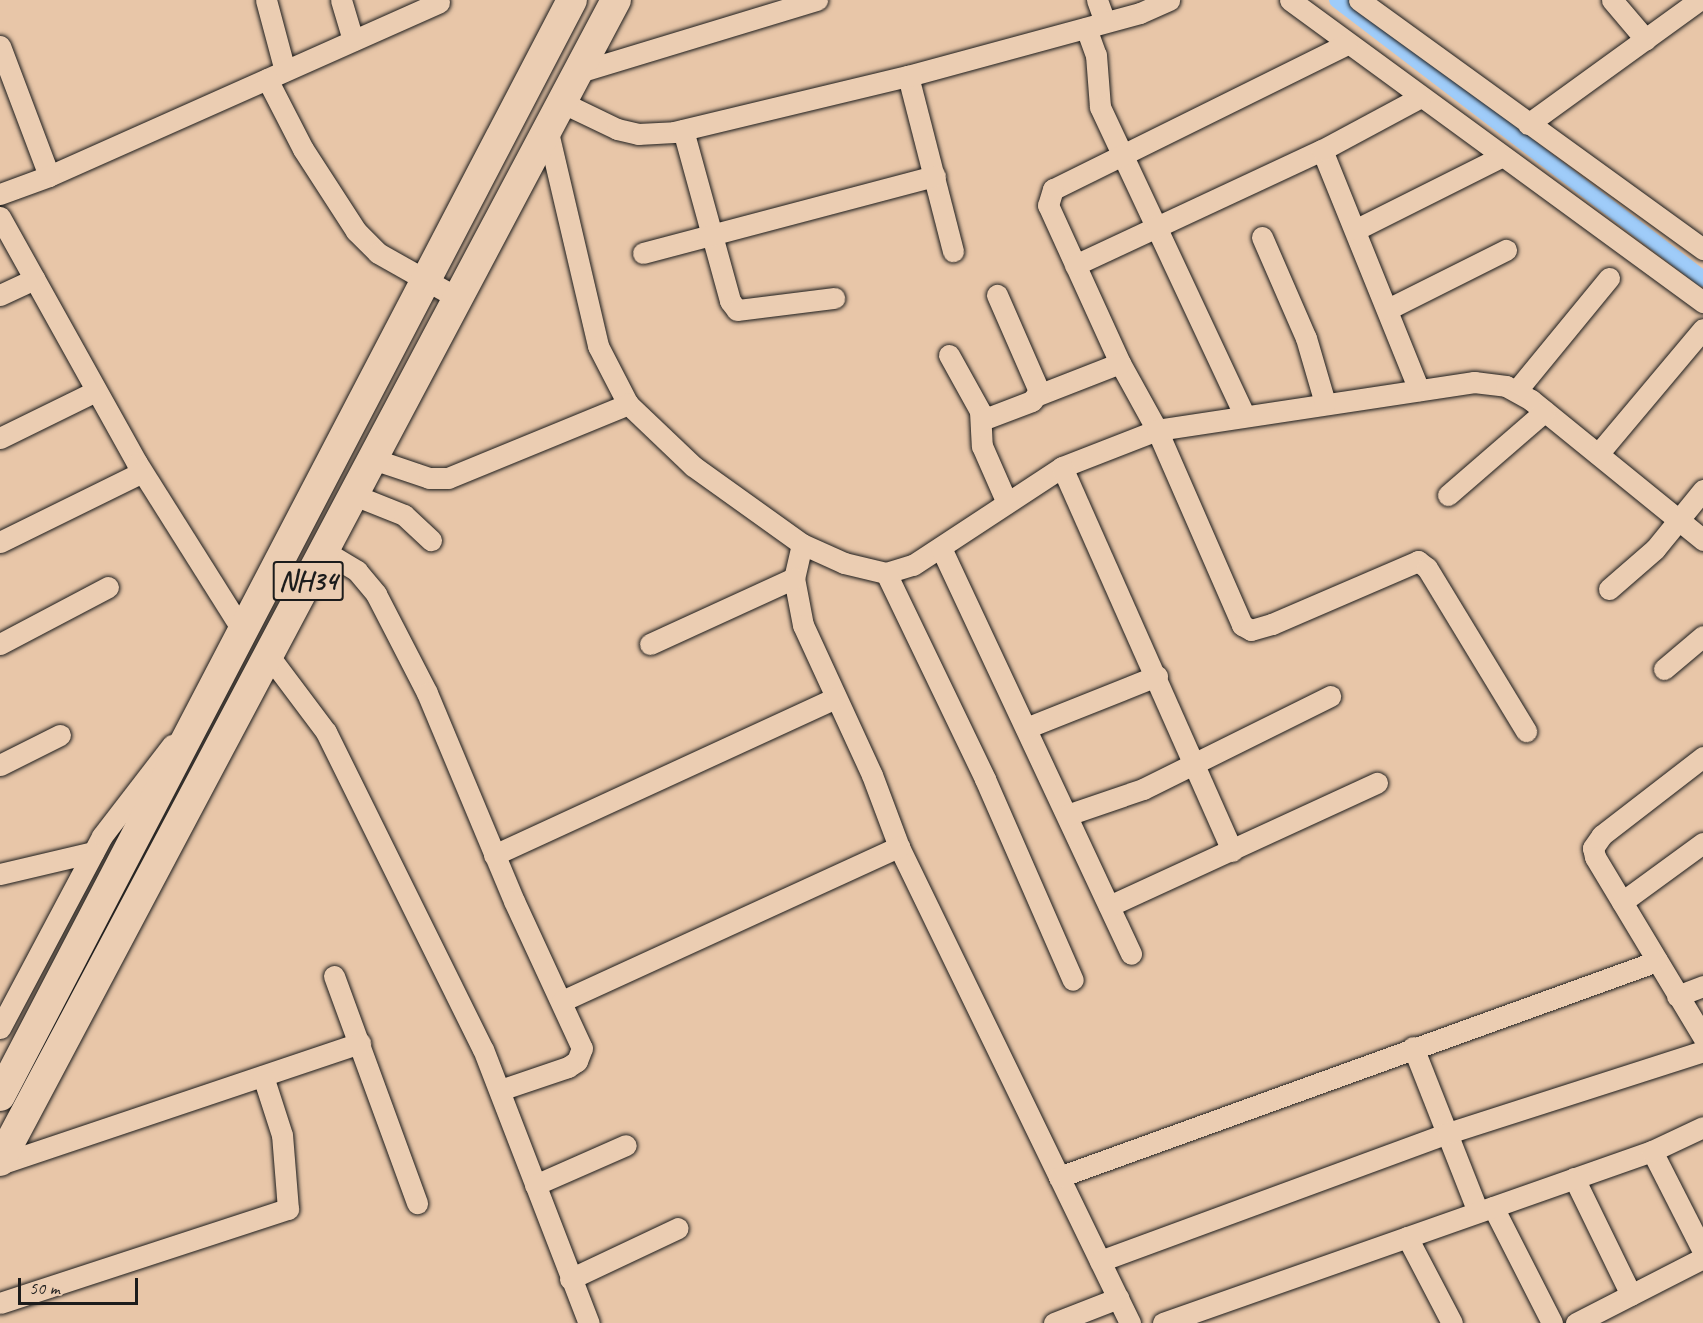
<!DOCTYPE html>
<style>
body{margin:0}
#map{position:relative;width:1703px;height:1323px;overflow:hidden;background:#e8c6a8;font-family:Caveat,sans-serif}
div>[style]{position:absolute}
[style*='--x']{left:calc(var(--x)*1px);top:calc(var(--y)*1px);width:calc(var(--w)*1px);rotate:calc(var(--a)*1deg)}
.canal>*{height:16px;margin:-8px;padding:0 8px;transform-origin:8px;border-radius:8px;background:#9fccf9}
.roads{filter:drop-shadow(0 0 2px #1c1c1c) drop-shadow(0 0 2px #1c1c1c)}
.minor>*{height:21px;margin:-10.5px;padding:0 10.5px;transform-origin:10.5px;border-radius:10.5px;background:#ebcdb2}
.highway>*{height:30px;margin:-15px;padding:0 15px;transform-origin:15px;border-radius:15px;background:#ebcdb2}
span{translate:-50% -50%;white-space:nowrap;text-align:center;line-height:1.15;-webkit-text-stroke:5px #ebcdb2;paint-order:stroke}
.shield-label span{padding:2px 4px;background:#ebcdb2;border:2px solid;border-radius:4px;-webkit-text-stroke-width:0}
.shield-label{font-size:28px;color:#1c1c1c;font-weight:700}
.scale{position:absolute;left:18px;top:1278px;width:120px;height:27px;box-sizing:border-box;border:3px solid #1c1c1c;border-top:0;padding-left:8px;font-size:18px;line-height:21px;white-space:nowrap;color:#1c1c1c;-webkit-text-stroke:4px #ebcdb2;paint-order:stroke}
</style>
<div id="map">
<div class="canal">
<i style="--x:1337;--y:0;--w:460;--a:37.3"></i>
</div>
<div class="roads">
<div class="minor">
<i style="--x:266;--y:0;--w:73;--a:75"></i>
<i style="--x:341;--y:0;--w:42;--a:73.3"></i>
<i style="--x:1097;--y:0;--w:23;--a:70"></i>
<i style="--x:1290;--y:0;--w:512;--a:36.18"></i>
<i style="--x:1359;--y:0;--w:425;--a:35.9"></i>
<i style="--x:1612;--y:0;--w:52;--a:49.6"></i>
<i style="--x:1086;--y:28;--w:29;--a:70"></i>
<i style="--x:1096;--y:55;--w:52;--a:85.6"></i>
<i style="--x:1100;--y:107;--w:340;--a:64.9"></i>
<i style="--x:1347;--y:44;--w:328;--a:153.7"></i>
<i style="--x:1053;--y:189;--w:17;--a:107"></i>
<i style="--x:1048;--y:205;--w:174;--a:65.5"></i>
<i style="--x:1120;--y:363;--w:77;--a:61.1"></i>
<i style="--x:1157;--y:430;--w:213;--a:66.4"></i>
<i style="--x:1242;--y:625;--w:10;--a:29"></i>
<i style="--x:1251;--y:630;--w:22;--a:-16"></i>
<i style="--x:1272;--y:624;--w:159;--a:-23.3"></i>
<i style="--x:1418;--y:561;--w:11;--a:38"></i>
<i style="--x:1427;--y:568;--w:191;--a:58.7"></i>
<i style="--x:0;--y:46;--w:139;--a:69.3"></i>
<i style="--x:49;--y:176;--w:427;--a:-24"></i>
<i style="--x:576;--y:73;--w:252;--a:-16.9"></i>
<i style="--x:908;--y:76;--w:181;--a:75.6"></i>
<i style="--x:267;--y:79;--w:79;--a:62.8"></i>
<i style="--x:303;--y:149;--w:98;--a:57.1"></i>
<i style="--x:356;--y:231;--w:31;--a:45"></i>
<i style="--x:378;--y:253;--w:92;--a:29.4"></i>
<i style="--x:561;--y:102;--w:62;--a:25.7"></i>
<i style="--x:617;--y:129;--w:22;--a:13"></i>
<i style="--x:638;--y:134;--w:36;--a:-3"></i>
<i style="--x:674;--y:132;--w:241;--a:-13.5"></i>
<i style="--x:908;--y:76;--w:240;--a:-15.2"></i>
<i style="--x:1140;--y:13;--w:32;--a:-24"></i>
<i style="--x:1528;--y:124;--w:211;--a:-35.9"></i>
<i style="--x:547;--y:128;--w:224;--a:76.8"></i>
<i style="--x:598;--y:346;--w:65;--a:62.7"></i>
<i style="--x:628;--y:404;--w:90;--a:43.6"></i>
<i style="--x:693;--y:466;--w:134;--a:35.6"></i>
<i style="--x:802;--y:544;--w:46;--a:24.3"></i>
<i style="--x:844;--y:563;--w:43;--a:13.4"></i>
<i style="--x:886;--y:573;--w:28;--a:-17"></i>
<i style="--x:913;--y:565;--w:178;--a:-33.3"></i>
<i style="--x:1062;--y:467;--w:102;--a:-21.3"></i>
<i style="--x:1157;--y:430;--w:321;--a:-8.6"></i>
<i style="--x:1474;--y:382;--w:32;--a:7"></i>
<i style="--x:1506;--y:386;--w:29;--a:29"></i>
<i style="--x:1531;--y:400;--w:222;--a:39.1"></i>
<i style="--x:683;--y:130;--w:177;--a:74.6"></i>
<i style="--x:730;--y:301;--w:11;--a:52"></i>
<i style="--x:737;--y:310;--w:98;--a:-7.1"></i>
<i style="--x:1322;--y:150;--w:259;--a:68"></i>
<i style="--x:0;--y:194;--w:52;--a:-20.2"></i>
<i style="--x:0;--y:217;--w:282;--a:60.9"></i>
<i style="--x:137;--y:463;--w:199;--a:57.8"></i>
<i style="--x:1357;--y:229;--w:161;--a:-26.6"></i>
<i style="--x:1262;--y:237;--w:110;--a:66.5"></i>
<i style="--x:1306;--y:338;--w:68;--a:73.7"></i>
<i style="--x:643;--y:253;--w:302;--a:-14.8"></i>
<i style="--x:1075;--y:265;--w:272;--a:-25"></i>
<i style="--x:1322;--y:150;--w:110;--a:-28.2"></i>
<i style="--x:0;--y:295;--w:38;--a:-25"></i>
<i style="--x:1388;--y:309;--w:132;--a:-26.6"></i>
<i style="--x:949;--y:355;--w:64;--a:61"></i>
<i style="--x:980;--y:411;--w:35;--a:87"></i>
<i style="--x:982;--y:446;--w:62;--a:66.3"></i>
<i style="--x:1517;--y:390;--w:145;--a:-50.6"></i>
<i style="--x:1038;--y:395;--w:88;--a:-21.3"></i>
<i style="--x:982;--y:420;--w:53;--a:-20.8"></i>
<i style="--x:1032;--y:401;--w:12;--a:-55"></i>
<i style="--x:1039;--y:391;--w:105;--a:-113.6"></i>
<i style="--x:0;--y:438;--w:107;--a:-26.1"></i>
<i style="--x:1598;--y:454;--w:163;--a:-50"></i>
<i style="--x:373;--y:459;--w:59;--a:18.7"></i>
<i style="--x:429;--y:478;--w:19;--a:0"></i>
<i style="--x:448;--y:478;--w:195;--a:-22.3"></i>
<i style="--x:1062;--y:467;--w:420;--a:66.1"></i>
<i style="--x:354;--y:495;--w:54;--a:21.8"></i>
<i style="--x:404;--y:515;--w:37;--a:43"></i>
<i style="--x:1448;--y:495;--w:128;--a:-40.9"></i>
<i style="--x:0;--y:542;--w:158;--a:-26.2"></i>
<i style="--x:802;--y:544;--w:35;--a:103"></i>
<i style="--x:794;--y:578;--w:48;--a:79.2"></i>
<i style="--x:803;--y:625;--w:165;--a:65.3"></i>
<i style="--x:872;--y:775;--w:77;--a:69.4"></i>
<i style="--x:899;--y:847;--w:529;--a:64.11"></i>
<i style="--x:941;--y:548;--w:448;--a:64.9"></i>
<i style="--x:324;--y:551;--w:39;--a:31"></i>
<i style="--x:357;--y:571;--w:30;--a:50"></i>
<i style="--x:376;--y:594;--w:111;--a:62.7"></i>
<i style="--x:427;--y:693;--w:225;--a:67.3"></i>
<i style="--x:514;--y:901;--w:162;--a:65.2"></i>
<i style="--x:582;--y:1048;--w:14;--a:111"></i>
<i style="--x:577;--y:1061;--w:11;--a:146"></i>
<i style="--x:568;--y:1067;--w:72;--a:161.3"></i>
<i style="--x:886;--y:573;--w:229;--a:64.3"></i>
<i style="--x:985;--y:779;--w:219;--a:66.4"></i>
<i style="--x:1609;--y:589;--w:61;--a:-41"></i>
<i style="--x:1655;--y:549;--w:76;--a:-50.9"></i>
<i style="--x:0;--y:644;--w:122;--a:-27.8"></i>
<i style="--x:650;--y:644;--w:158;--a:-24.6"></i>
<i style="--x:269;--y:656;--w:95;--a:53.1"></i>
<i style="--x:326;--y:732;--w:354;--a:63.7"></i>
<i style="--x:483;--y:1049;--w:294;--a:68.9"></i>
<i style="--x:1664;--y:669;--w:51;--a:-40.2"></i>
<i style="--x:1026;--y:728;--w:141;--a:-21.7"></i>
<i style="--x:1703;--y:757;--w:128;--a:142.3"></i>
<i style="--x:1602;--y:835;--w:16;--a:125"></i>
<i style="--x:1593;--y:848;--w:9;--a:77"></i>
<i style="--x:1595;--y:857;--w:210;--a:59"></i>
<i style="--x:0;--y:765;--w:67;--a:-26.6"></i>
<i style="--x:1067;--y:815;--w:80;--a:-18.9"></i>
<i style="--x:1143;--y:789;--w:209;--a:-26.4"></i>
<i style="--x:494;--y:855;--w:376;--a:-24.7"></i>
<i style="--x:0;--y:874;--w:96;--a:-13.3"></i>
<i style="--x:1622;--y:902;--w:100;--a:-36.1"></i>
<i style="--x:1109;--y:906;--w:295;--a:-24.7"></i>
<i style="--x:334;--y:976;--w:242;--a:69.9"></i>
<i style="--x:1677;--y:996;--w:28;--a:-21"></i>
<i style="--x:562;--y:1001;--w:371;--a:-24.6"></i>
<i style="--x:0;--y:1028;--w:217;--a:-62"></i>
<i style="--x:102;--y:836;--w:115;--a:-52.4"></i>
<i style="--x:1413;--y:1047;--w:177;--a:68.5"></i>
<i style="--x:1652;--y:1151;--w:112;--a:63"></i>
<i style="--x:0;--y:1164;--w:380;--a:-18.6"></i>
<i style="--x:1059;--y:1177;--w:636;--a:-19.86"></i>
<i style="--x:1574;--y:1178;--w:130;--a:64"></i>
<i style="--x:535;--y:1185;--w:99;--a:-23.7"></i>
<i style="--x:1493;--y:1207;--w:130;--a:63"></i>
<i style="--x:1407;--y:1237;--w:97;--a:62.4"></i>
<i style="--x:1100;--y:1261;--w:371;--a:-20.2"></i>
<i style="--x:1448;--y:1133;--w:268;--a:-17.8"></i>
<i style="--x:570;--y:1279;--w:119;--a:-25.3"></i>
<i style="--x:0;--y:1303;--w:303;--a:-18.1"></i>
<i style="--x:288;--y:1209;--w:74;--a:-94.6"></i>
<i style="--x:282;--y:1135;--w:62;--a:-107.9"></i>
<i style="--x:1054;--y:1323;--w:69;--a:-21.3"></i>
<i style="--x:1163;--y:1323;--w:518;--a:-19.38"></i>
<i style="--x:1652;--y:1151;--w:56;--a:-25.2"></i>
<i style="--x:1576;--y:1323;--w:143;--a:-27.1"></i>
</div>
<div class="highway">
<i style="--x:0;--y:1096;--w:1236;--a:-62.44"></i>
<i style="--x:0;--y:1161;--w:1314;--a:-62.05"></i>
</div>
</div>
<div class="shield-label">
<span style="left:308px;top:581px">NH34</span>
</div>
<div class="scale">50 m</div>
</div>
